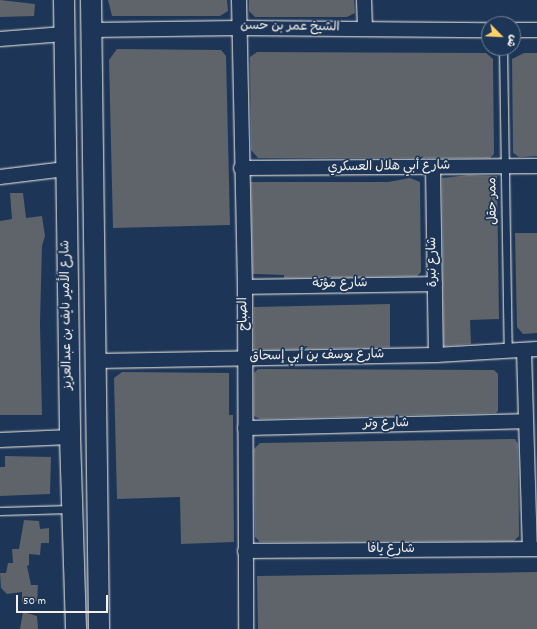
<!DOCTYPE html>
<meta charset="utf-8">
<style>
body{margin:0}
#map{position:relative;width:537px;height:629px;overflow:hidden;background:#1d3557;font-family:Dekko,"Playpen Sans Arabic",sans-serif}
div>[style]{position:absolute}
[style*='--x']{left:calc(var(--x)*1px);top:calc(var(--y)*1px);width:calc(var(--w)*1px);rotate:calc(var(--a)*1deg)}
.building>*{inset:0;background:#5e6469}
.roads{filter:drop-shadow(0 0 1px #f4f1e8) drop-shadow(0 0 1px #f4f1e8)}
.lane>*{height:7px;margin:-3.5px;padding:0 3.5px;transform-origin:3.5px;border-radius:3.5px;background:#1d3557}
.street>*{height:14px;margin:-7px;padding:0 7px;transform-origin:7px;border-radius:7px;background:#1d3557}
.secondary>*{height:20px;margin:-10px;padding:0 10px;transform-origin:10px;border-radius:10px;background:#1d3557}
span{translate:-50% -50%;white-space:nowrap;text-align:center;line-height:1.15;-webkit-text-stroke:3.5px #1d3557;paint-order:stroke}
.street-label{font-size:13px;color:#f4f1e8}
.north{position:absolute;left:481px;top:16px;width:40px;height:40px;box-sizing:border-box;background:#1d3557;border:1px solid #738091;border-radius:50%;rotate:114deg;font-size:11px;font-weight:700;line-height:16px;text-align:center;color:#f4f1e8}
.north::after{content:'';display:block;margin:auto;width:14px;height:18px;background:#ffd166;clip-path:polygon(50% 0,100% 100%,50% 72%,0 100%)}
.scale{position:absolute;left:16px;top:595px;width:92px;height:18px;box-sizing:border-box;border:2px solid #f4f1e8;border-top:0;padding-left:5px;font-size:12px;line-height:14px;white-space:nowrap;color:#f4f1e8;-webkit-text-stroke:3px #1d3557;paint-order:stroke}
</style>
<div id="map">
<div class="building">
<i style="clip-path:polygon(0 0,35px 4px,34px 16px,0 17px)"></i>
<i style="clip-path:polygon(108px 0,227px 0,228px 11px,220px 16px,112px 16px)"></i>
<i style="clip-path:polygon(249px 0,354px 0,355px 13px,347px 17px,255px 17px,249px 11px)"></i>
<i style="clip-path:polygon(117px 49px,221px 50px,226px 56px,230px 225px,113px 228px,109px 60px)"></i>
<i style="clip-path:polygon(257px 52px,486px 53px,493px 59px,494px 154px,490px 158px,258px 158px,251px 150px,250px 57px)"></i>
<i style="clip-path:polygon(524px 53px,537px 53px,537px 156px,519px 157px,513px 153px,512px 59px)"></i>
<i style="clip-path:polygon(469px 175px,497px 176px,499px 319px,470px 320px,471px 344px,444px 346px,442px 178px)"></i>
<i style="clip-path:polygon(410px 178px,420px 182px,421px 272px,417px 276px,284px 278px,284px 275px,253px 274px,251px 182px,388px 182px)"></i>
<i style="clip-path:polygon(10px 193px,23px 193px,26px 218px,42px 216px,45px 236px,42px 246px,40px 323px,42px 415px,0 415px,0 221px,12px 219px)"></i>
<i style="clip-path:polygon(515px 233px,537px 233px,537px 333px,523px 334px,517px 327px)"></i>
<i style="clip-path:polygon(390px 304px,390px 347px,254px 350px,254px 307px)"></i>
<i style="clip-path:polygon(258px 369px,494px 370px,498px 374px,498px 411px,496px 413px,260px 419px,254px 416px,254px 373px)"></i>
<i style="clip-path:polygon(122px 372px,229px 373px,229px 415px,233px 415px,234px 542px,181px 544px,180px 497px,117px 499px,114px 378px)"></i>
<i style="clip-path:polygon(515px 439px,518px 444px,519px 536px,514px 541px,260px 542px,255px 537px,254px 449px,260px 443px)"></i>
<i style="clip-path:polygon(5px 456px,51px 457px,50px 494px,0 496px,0 467px,5px 467px)"></i>
<i style="clip-path:polygon(24px 520px,39px 521px,40px 529px,49px 528px,49px 543px,41px 543px,40px 555px,29px 554px,29px 565px,27px 566px,31px 585px,38px 585px,37px 601px,22px 602px,22px 592px,7px 594px,1px 588px,0 573px,6px 573px,8px 563px,13px 563px,12px 549px,19px 549px)"></i>
<i style="clip-path:polygon(537px 572px,537px 629px,258px 629px,257px 576px)"></i>
<i style="clip-path:polygon(23px 612px,37px 616px,38px 629px,20px 629px)"></i>
</div>
<div class="roads">
<div class="lane">
<i style="--x:503;--y:48;--w:305;--a:89.1"></i>
<i style="--x:0;--y:511;--w:71;--a:-1.6"></i>
</div>
<div class="street">
<i style="--x:239;--y:0;--w:287;--a:88.8"></i>
<i style="--x:245;--y:287;--w:342;--a:89.8"></i>
<i style="--x:364;--y:0;--w:29;--a:88"></i>
<i style="--x:91;--y:30;--w:148;--a:-0.8"></i>
<i style="--x:239;--y:28;--w:250;--a:0.5"></i>
<i style="--x:513;--y:30;--w:24;--a:0"></i>
<i style="--x:0;--y:39;--w:64;--a:-4.5"></i>
<i style="--x:241;--y:168;--w:296;--a:-0.4"></i>
<i style="--x:433;--y:168;--w:187;--a:89.1"></i>
<i style="--x:0;--y:177;--w:66;--a:-6.9"></i>
<i style="--x:245;--y:287;--w:190;--a:-0.9"></i>
<i style="--x:524;--y:350;--w:199;--a:88.3"></i>
<i style="--x:97;--y:361;--w:339;--a:-1"></i>
<i style="--x:436;--y:355;--w:101;--a:-3.4"></i>
<i style="--x:245;--y:428;--w:281;--a:-1.4"></i>
<i style="--x:0;--y:440;--w:70;--a:-2.5"></i>
<i style="--x:245;--y:551;--w:292;--a:-0.4"></i>
</div>
<div class="secondary">
<i style="--x:64;--y:0;--w:437;--a:89.2"></i>
<i style="--x:70;--y:437;--w:192;--a:88.2"></i>
<i style="--x:91;--y:0;--w:629;--a:89.27"></i>
</div>
</div>
<div class="street-label">
<span style="left:290px;top:28px;rotate:1deg">الشيخ عمر بن حسن</span>
<span style="left:389px;top:168px;rotate:-1deg">شارع أبي هلال العسكري</span>
<span style="left:494px;top:201px;rotate:-91deg">ممر حقل</span>
<span style="left:434px;top:262px;rotate:-91deg">شارع نبرة</span>
<span style="left:340px;top:285px;rotate:-1deg">شارع مؤتة</span>
<span style="left:245px;top:314px;rotate:-91deg">الصباح</span>
<span style="left:68px;top:315px;rotate:-91deg">شارع الأمير نايف بن عبدالعزيز</span>
<span style="left:317px;top:357px;rotate:-1deg">شارع يوسف بن أبي إسحاق</span>
<span style="left:386px;top:425px;rotate:-1deg">شارع وتر</span>
<span style="left:391px;top:550px">شارع يافا</span>
</div>
<div class="north">ش</div>
<div class="scale">50 m</div>
</div>
